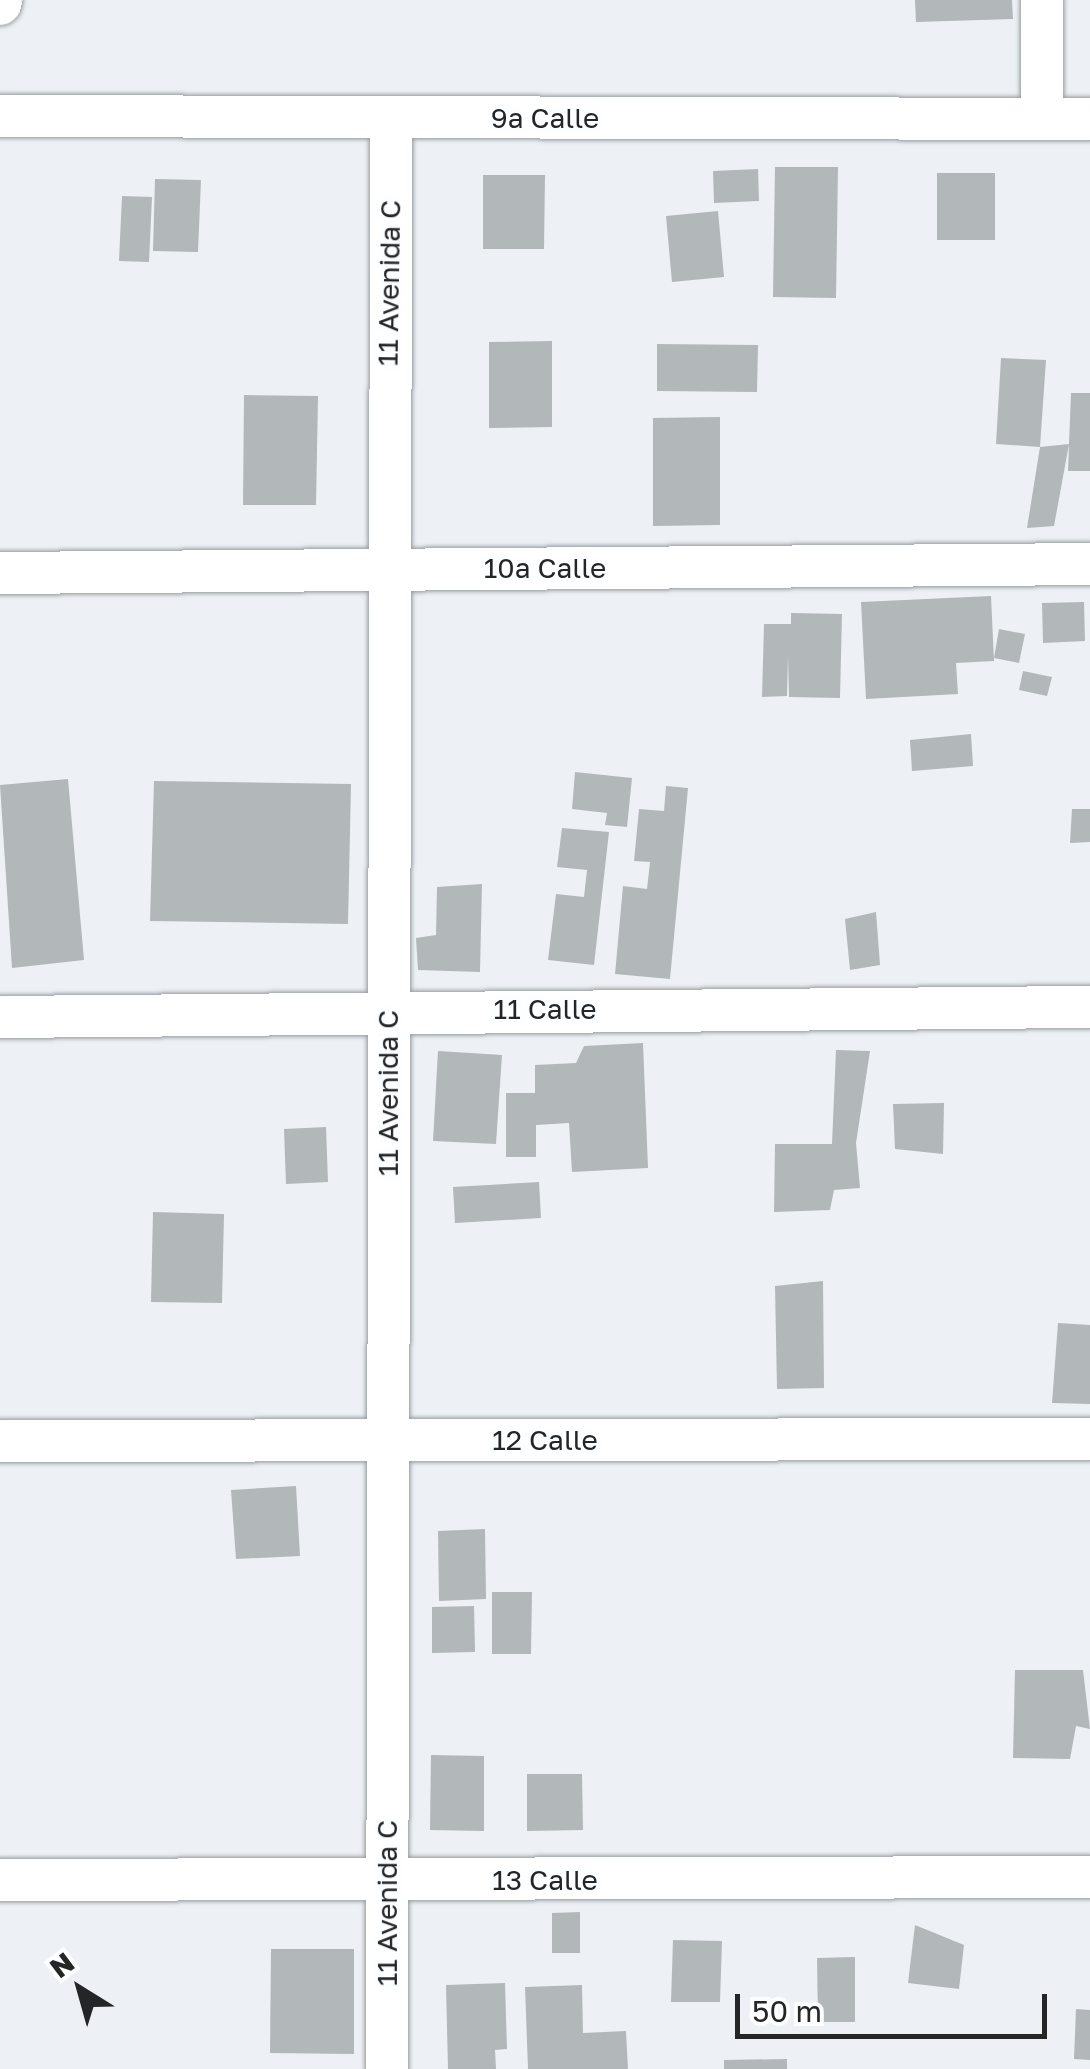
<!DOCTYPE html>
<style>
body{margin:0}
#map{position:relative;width:1090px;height:2069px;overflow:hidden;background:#edf1f5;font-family:"Golos Text",sans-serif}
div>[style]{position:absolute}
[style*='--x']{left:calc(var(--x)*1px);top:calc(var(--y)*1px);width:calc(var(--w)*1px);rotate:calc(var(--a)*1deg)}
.building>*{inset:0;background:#b2b7ba}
.roads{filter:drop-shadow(0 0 2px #989da0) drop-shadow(0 0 2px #989da0)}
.minor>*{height:42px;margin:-21px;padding:0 21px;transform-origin:21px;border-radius:21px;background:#fff}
span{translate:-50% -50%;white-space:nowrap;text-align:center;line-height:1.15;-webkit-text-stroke:10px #fdfeff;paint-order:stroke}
.street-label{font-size:28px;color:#232526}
.north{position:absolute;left:30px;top:1939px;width:100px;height:100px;-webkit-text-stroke:8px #fdfeff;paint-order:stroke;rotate:323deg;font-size:28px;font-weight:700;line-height:40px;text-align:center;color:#232526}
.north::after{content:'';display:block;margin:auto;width:35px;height:45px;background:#232526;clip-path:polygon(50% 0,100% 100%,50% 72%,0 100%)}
.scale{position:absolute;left:735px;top:1994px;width:312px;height:45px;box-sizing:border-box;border:5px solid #232526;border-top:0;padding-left:12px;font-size:30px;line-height:35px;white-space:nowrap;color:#232526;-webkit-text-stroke:8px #fdfeff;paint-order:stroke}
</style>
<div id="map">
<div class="building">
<i style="clip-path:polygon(915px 0,1012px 0,1013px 19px,916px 22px)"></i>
<i style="clip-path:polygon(775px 167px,838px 167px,836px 298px,773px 297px)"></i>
<i style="clip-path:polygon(758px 169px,759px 201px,714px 203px,713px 171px)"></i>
<i style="clip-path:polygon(937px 173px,995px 173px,995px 240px,937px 240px)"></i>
<i style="clip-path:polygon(483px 175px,545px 175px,544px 249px,483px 249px)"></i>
<i style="clip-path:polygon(155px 179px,201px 180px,198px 252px,153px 251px)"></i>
<i style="clip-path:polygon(122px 196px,152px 197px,149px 262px,119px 261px)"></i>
<i style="clip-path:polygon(718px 211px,724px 277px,672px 282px,666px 216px)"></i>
<i style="clip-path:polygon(552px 341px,552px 427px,489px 428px,489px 342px)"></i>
<i style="clip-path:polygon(657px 344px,758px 345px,757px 392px,657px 391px)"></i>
<i style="clip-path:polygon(1001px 358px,1046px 360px,1040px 447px,1069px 444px,1071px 393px,1090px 393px,1090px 471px,1068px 471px,1069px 444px,1054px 526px,1027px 528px,1040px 447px,996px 444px)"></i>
<i style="clip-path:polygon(244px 395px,318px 396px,316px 505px,243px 505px)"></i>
<i style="clip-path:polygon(720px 417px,720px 525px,653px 526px,653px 418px)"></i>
<i style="clip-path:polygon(991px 596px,994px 661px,956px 663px,958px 694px,866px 699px,861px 602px)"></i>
<i style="clip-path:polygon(1084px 602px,1085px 641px,1043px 643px,1042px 603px)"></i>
<i style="clip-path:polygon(791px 613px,842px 614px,840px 698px,789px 697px,788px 656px,787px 696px,762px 697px,764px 624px,791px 624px)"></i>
<i style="clip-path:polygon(999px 629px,1025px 634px,1019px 663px,994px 658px)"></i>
<i style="clip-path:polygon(1023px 671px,1052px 677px,1047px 696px,1019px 690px)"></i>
<i style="clip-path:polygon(971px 734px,973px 766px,912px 771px,910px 740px)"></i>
<i style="clip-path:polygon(575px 772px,632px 778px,627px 827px,605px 825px,607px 813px,572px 809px)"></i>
<i style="clip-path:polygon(68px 779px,84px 960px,12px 968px,0 785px)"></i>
<i style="clip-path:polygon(154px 781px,351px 784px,348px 924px,150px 921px)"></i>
<i style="clip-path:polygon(666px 786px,688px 788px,670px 979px,615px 974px,623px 886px,647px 889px,650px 862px,634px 861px,639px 809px,664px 811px)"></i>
<i style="clip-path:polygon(1072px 809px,1090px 809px,1090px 842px,1070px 843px)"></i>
<i style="clip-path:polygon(562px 828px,609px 832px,594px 965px,548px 960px,556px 894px,584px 897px,587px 870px,557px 867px)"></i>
<i style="clip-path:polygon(482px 884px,480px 972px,418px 970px,416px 938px,436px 935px,437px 887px)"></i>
<i style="clip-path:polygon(876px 912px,880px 965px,850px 970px,845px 919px)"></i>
<i style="clip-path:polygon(643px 1043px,648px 1168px,572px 1172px,569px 1123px,536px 1125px,536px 1157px,506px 1157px,506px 1093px,535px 1093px,535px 1065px,576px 1063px,584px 1046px)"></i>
<i style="clip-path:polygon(836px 1050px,870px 1051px,856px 1143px,860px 1188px,834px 1190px,830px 1210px,774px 1212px,775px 1144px,832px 1144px)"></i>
<i style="clip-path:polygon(438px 1051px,502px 1055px,496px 1144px,433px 1141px)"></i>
<i style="clip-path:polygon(944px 1103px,943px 1154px,895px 1149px,893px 1104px)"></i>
<i style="clip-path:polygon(326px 1127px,328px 1182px,286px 1184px,284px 1129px)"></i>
<i style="clip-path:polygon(539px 1182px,541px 1218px,455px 1223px,453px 1187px)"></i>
<i style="clip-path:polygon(153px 1212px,224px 1214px,222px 1303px,151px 1302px)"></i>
<i style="clip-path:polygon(823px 1281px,824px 1388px,777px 1389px,775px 1286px)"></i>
<i style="clip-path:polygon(1058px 1323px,1090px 1325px,1090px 1404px,1052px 1403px)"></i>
<i style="clip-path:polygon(296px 1486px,300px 1556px,236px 1559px,231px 1490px)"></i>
<i style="clip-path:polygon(485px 1529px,486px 1599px,439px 1601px,438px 1531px)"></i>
<i style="clip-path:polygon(492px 1592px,532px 1592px,531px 1654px,492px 1654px)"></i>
<i style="clip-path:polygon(474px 1606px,475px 1652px,432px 1653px,432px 1607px)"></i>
<i style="clip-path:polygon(1015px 1670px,1083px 1670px,1090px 1729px,1076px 1726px,1070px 1759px,1013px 1758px)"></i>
<i style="clip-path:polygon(431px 1755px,484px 1756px,484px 1831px,430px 1830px)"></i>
<i style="clip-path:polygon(527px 1774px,582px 1774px,583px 1830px,527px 1831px)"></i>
<i style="clip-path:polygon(580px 1912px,580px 1953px,552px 1953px,552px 1913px)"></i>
<i style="clip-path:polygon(915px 1925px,964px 1945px,959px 1989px,908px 1983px)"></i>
<i style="clip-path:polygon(673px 1940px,722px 1941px,720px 2002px,671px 2002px)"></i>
<i style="clip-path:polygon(271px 1949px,354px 1949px,354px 2054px,270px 2053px)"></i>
<i style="clip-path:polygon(855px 1957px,855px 2022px,818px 2022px,817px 1958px)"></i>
<i style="clip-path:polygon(505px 1983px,507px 2049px,495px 2050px,496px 2069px,448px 2069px,446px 1985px)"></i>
<i style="clip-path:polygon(582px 1985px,583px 2033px,626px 2031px,628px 2069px,528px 2069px,525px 1987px)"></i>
<i style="clip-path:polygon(1076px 2009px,1090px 2010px,1090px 2060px,1074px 2059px)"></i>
<i style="clip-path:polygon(787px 2059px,787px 2069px,724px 2069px,724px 2060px)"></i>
</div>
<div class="roads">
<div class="minor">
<i style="--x:0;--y:4;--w:4;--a:-76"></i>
<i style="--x:0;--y:116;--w:1090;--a:0.16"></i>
<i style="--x:1042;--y:119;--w:119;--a:-90"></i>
<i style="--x:0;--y:573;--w:1090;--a:-0.47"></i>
<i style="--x:0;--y:1017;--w:1090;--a:-0.53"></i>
<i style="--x:0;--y:1441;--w:1090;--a:-0.11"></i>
<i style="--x:0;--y:1880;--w:1090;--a:-0.16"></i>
<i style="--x:387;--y:2069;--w:1951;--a:-89.88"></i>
</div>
</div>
<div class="street-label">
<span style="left:545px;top:118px">9a Calle</span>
<span style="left:389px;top:283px;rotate:-89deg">11 Avenida C</span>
<span style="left:545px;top:568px">10a Calle</span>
<span style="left:545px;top:1009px">11 Calle</span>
<span style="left:388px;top:1093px;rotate:-90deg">11 Avenida C</span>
<span style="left:545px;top:1440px">12 Calle</span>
<span style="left:545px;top:1880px">13 Calle</span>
<span style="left:387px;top:1903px;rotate:-90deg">11 Avenida C</span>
</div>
<div class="north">N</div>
<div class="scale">50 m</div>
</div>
